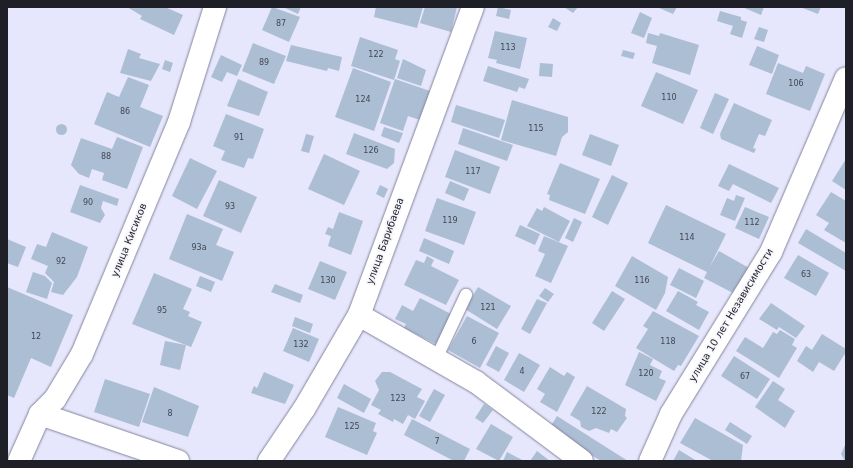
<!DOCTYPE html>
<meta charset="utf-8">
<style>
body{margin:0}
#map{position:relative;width:853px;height:468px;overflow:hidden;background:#e6e6fc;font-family:"DejaVu Sans",sans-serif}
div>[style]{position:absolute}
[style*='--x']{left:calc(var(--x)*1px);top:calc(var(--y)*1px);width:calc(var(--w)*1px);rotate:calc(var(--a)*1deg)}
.building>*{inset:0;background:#acbed4}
.round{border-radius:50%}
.roads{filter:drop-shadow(0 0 1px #83849c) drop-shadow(0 0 1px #83849c)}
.service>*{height:12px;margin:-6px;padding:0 6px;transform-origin:6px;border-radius:6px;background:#fff}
.minor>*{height:22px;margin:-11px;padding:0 11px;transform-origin:11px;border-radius:11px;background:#fff}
span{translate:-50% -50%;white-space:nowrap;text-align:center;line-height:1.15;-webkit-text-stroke:3px #f5f5fb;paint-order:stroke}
.number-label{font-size:8px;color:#424753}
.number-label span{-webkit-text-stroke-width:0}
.street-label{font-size:10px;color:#1f1f28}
.frame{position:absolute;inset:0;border:8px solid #1f1f28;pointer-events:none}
</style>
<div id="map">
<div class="building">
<i style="clip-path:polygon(127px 7px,165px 7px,183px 15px,174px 35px,140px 19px,142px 16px)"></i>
<i style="clip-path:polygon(272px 7px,300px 17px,289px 42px,262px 30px)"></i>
<i style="clip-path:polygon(283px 7px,301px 7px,298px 14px)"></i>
<i style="clip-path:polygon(376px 7px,423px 7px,417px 28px,374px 17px)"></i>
<i style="clip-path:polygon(425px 7px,457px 7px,451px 32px,420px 23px)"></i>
<i style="clip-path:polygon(498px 7px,511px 10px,509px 19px,496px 16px)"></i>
<i style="clip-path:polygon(564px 7px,578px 7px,573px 13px)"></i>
<i style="clip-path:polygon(657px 7px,677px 7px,673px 14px)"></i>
<i style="clip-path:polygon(742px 7px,764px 7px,761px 15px)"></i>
<i style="clip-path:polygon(800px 7px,821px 7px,818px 14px)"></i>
<i style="clip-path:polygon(720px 11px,741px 17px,741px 20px,747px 22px,742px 38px,730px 34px,733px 26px,717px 21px)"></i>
<i style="clip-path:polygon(640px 12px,652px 18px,644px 38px,631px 33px)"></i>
<i style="clip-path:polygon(553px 18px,561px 23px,557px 31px,548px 27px)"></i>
<i style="clip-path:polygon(759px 27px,768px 30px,764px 42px,754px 39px)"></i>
<i style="clip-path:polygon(495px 31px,527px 38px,520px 69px,496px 63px,497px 60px,488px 58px)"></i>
<i style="clip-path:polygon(648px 33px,659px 36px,660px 33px,699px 45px,690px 75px,652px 63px,657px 46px,646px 43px)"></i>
<i style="clip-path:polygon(360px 37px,398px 50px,395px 59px,400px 61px,394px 80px,351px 66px)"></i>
<i style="clip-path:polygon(253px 43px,286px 56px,274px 84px,242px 71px)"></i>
<i style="clip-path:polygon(291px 45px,342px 57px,339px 71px,328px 68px,327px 71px,286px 61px)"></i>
<i style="clip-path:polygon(757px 46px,779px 55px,772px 74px,749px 65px)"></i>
<i style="clip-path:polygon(128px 49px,141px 54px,139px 58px,160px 64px,151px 81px,120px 73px)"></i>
<i style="clip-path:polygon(623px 50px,635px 53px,633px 59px,621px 56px)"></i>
<i style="clip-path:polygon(221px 55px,242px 65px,237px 76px,227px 72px,222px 82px,211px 77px)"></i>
<i style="clip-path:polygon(403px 59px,426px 70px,421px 86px,397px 78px)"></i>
<i style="clip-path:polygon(165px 60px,173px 63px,170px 72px,162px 69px)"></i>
<i style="clip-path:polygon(540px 63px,553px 64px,552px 77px,539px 76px)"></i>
<i style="clip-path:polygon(778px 63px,803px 73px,806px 66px,825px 74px,810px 111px,766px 94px)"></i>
<i style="clip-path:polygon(488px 66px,529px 79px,525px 89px,519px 87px,517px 92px,483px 81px)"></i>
<i style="clip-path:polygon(353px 68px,391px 82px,374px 131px,335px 117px)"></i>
<i style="clip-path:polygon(656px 72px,698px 90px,683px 124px,641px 106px)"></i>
<i style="clip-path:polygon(128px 77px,149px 85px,140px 107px,163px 116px,150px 147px,94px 124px,107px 92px,119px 97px)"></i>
<i style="clip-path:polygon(238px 79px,268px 92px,259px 116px,227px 106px)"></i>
<i style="clip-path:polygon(395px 79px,430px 91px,420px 120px,408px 116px,403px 131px,380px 123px)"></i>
<i style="clip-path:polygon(715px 93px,729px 99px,713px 134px,700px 128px)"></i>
<i style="clip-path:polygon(512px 100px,568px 117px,568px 132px,562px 137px,556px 156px,501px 140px)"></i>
<i style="clip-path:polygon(734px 103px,772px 120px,765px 136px,759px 134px,753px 148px,756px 149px,754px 153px,721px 139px,720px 134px)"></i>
<i style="clip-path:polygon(456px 105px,505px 120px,499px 138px,451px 122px)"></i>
<i style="clip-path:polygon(226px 114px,264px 129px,253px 159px,248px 158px,244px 168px,221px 160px,225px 151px,213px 146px)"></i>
<i class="round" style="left:55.5px;top:123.5px;width:11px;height:11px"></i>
<i style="clip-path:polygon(384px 127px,403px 133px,399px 143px,381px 136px)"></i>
<i style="clip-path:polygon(463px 128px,513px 145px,507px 161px,458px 144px)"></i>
<i style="clip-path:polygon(354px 133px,395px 149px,394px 163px,387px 169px,346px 154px)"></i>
<i style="clip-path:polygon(306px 134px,314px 136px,309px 153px,301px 151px)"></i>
<i style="clip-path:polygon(590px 134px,619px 145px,611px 166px,582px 155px)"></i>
<i style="clip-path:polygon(117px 137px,143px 147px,127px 189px,102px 180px,104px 173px,92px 169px,89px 178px,79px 174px,71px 165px,81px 138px,112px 149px)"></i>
<i style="clip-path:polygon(455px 150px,500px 167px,490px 194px,445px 177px)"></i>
<i style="clip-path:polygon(324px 154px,360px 171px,344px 205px,308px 189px)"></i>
<i style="clip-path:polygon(190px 158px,217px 171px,197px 209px,172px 196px)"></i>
<i style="clip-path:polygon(846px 159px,846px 190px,832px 181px)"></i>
<i style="clip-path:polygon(560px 163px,600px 179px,585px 214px,549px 200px,550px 195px,547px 194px)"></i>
<i style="clip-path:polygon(729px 164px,779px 188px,771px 203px,733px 184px,729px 191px,718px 186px)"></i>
<i style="clip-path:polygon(612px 175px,628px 183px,608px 225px,592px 217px)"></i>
<i style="clip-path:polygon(219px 180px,257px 197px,241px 233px,203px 216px)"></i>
<i style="clip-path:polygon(450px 181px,469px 189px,464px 201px,445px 193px)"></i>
<i style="clip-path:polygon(80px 185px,119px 199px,117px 206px,103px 201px,101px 208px,105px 215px,100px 223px,70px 212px)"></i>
<i style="clip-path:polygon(380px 185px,388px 189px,384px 198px,376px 194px)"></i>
<i style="clip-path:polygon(831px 192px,846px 201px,846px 243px,824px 230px,829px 223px,816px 215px)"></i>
<i style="clip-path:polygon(736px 195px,745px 198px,735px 221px,720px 215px,727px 198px,734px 201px)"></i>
<i style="clip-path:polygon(437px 198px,476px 212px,464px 245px,425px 231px)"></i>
<i style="clip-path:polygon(666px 205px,726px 234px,709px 268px,719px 251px,749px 268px,735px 294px,704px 278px,707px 272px,648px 243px)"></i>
<i style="clip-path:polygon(544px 207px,570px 221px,559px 242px,527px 226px,537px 208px,542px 211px)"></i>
<i style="clip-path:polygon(745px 207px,769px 217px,759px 239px,735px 228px)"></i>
<i style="clip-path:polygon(339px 212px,363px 221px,351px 255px,328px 246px,331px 236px,325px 234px,328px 227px,333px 229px)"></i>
<i style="clip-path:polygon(187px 214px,223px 229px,216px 245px,234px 252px,222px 281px,169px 259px)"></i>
<i style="clip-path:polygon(574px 218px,582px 222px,573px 242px,565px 238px)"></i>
<i style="clip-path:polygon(520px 225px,540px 234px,535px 245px,515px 236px)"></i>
<i style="clip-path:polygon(806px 229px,846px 253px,846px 271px,798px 243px)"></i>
<i style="clip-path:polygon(52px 232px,88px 247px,77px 277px,63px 295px,51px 292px,54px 282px,45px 273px,48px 266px,31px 259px,37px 244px,46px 247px)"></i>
<i style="clip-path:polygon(544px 236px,568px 246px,551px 283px,535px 276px,545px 254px,538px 251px)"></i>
<i style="clip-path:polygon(424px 238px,454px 251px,449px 264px,419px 251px)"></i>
<i style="clip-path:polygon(7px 239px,26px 247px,18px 267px,7px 263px)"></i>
<i style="clip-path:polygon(798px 255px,829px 273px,816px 296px,784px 278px)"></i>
<i style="clip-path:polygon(427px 256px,434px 260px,431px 266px,459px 280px,446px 305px,404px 285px,416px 260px,424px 263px)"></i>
<i style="clip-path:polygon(632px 256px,668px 277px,665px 293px,656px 310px,615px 286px)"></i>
<i style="clip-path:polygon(320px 261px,347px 272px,335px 300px,308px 289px)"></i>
<i style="clip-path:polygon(679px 268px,704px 281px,696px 298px,670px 285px)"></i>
<i style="clip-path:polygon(33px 272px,45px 276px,52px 283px,47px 299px,26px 292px)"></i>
<i style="clip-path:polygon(154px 273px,192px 289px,183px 309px,190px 312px,188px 316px,202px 322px,191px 347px,132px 324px)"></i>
<i style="clip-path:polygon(200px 276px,215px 282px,211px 292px,196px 286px)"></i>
<i style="clip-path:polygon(275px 284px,303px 295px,300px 303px,271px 292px)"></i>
<i style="clip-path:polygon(7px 287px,73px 315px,51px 367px,31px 358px,14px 398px,7px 395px)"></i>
<i style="clip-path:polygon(478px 287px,511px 306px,497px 329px,465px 309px)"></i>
<i style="clip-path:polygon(545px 288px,554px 294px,548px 302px,539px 296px)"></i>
<i style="clip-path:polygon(612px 291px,625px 299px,604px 331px,592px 323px)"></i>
<i style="clip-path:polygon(678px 291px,698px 302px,696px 305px,709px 312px,699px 330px,666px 311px)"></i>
<i style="clip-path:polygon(420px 298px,451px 314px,436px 344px,404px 328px,406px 324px,395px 319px,402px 305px,413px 311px)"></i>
<i style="clip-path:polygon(537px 299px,547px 303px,530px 334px,521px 329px)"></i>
<i style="clip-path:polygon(771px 303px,805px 326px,796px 338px,779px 327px,777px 330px,759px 319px)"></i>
<i style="clip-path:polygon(653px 311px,699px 336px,681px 366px,678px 365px,674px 371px,636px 348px,648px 329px,643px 326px)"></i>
<i style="clip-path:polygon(467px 316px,499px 333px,480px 368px,448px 350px)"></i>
<i style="clip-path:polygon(295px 317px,313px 324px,310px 333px,292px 326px)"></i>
<i style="clip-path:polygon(293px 328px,319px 339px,309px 362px,283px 351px)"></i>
<i style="clip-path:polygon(780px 330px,795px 339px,792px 345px,797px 348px,779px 378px,736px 351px,745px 337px,763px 348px,773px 332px,777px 334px)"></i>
<i style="clip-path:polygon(822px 334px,846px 349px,846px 352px,834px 371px,819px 362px,813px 372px,797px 361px,806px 346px,812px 350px)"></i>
<i style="clip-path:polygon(165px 341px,186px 345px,180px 370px,160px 365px)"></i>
<i style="clip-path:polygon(496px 346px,509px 353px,499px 372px,486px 365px)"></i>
<i style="clip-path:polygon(639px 352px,653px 359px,650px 365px,662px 371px,659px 378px,666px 381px,656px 401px,625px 385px)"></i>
<i style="clip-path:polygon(519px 353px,540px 365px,524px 392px,504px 380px)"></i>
<i style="clip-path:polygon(734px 356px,770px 379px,757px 399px,721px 376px)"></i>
<i style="clip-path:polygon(550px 367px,564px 376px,567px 372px,575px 377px,557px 412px,540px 402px,545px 394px,537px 389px)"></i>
<i style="clip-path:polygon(264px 372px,294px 385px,285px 404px,251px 393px,254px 386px,257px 388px)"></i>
<i style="clip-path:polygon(382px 372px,390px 372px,422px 389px,417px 397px,425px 401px,415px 419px,408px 415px,403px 424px,394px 419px,393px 422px,378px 414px,381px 410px,371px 405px,379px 390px,375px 381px)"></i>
<i style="clip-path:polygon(105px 379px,150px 394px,139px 427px,94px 412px)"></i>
<i style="clip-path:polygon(773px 381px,785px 389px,778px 400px,795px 411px,785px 428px,755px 407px)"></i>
<i style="clip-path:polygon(344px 384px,371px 399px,364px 413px,337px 398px)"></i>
<i style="clip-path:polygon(587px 386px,626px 409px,625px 416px,627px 418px,617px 432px,611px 429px,609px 433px,596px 428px,589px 431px,581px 427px,580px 421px,570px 415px)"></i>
<i style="clip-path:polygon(154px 387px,199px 406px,188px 437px,142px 422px)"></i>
<i style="clip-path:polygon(434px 389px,445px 395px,430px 422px,419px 416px)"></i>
<i style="clip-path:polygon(484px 404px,493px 410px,483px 423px,475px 418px)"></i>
<i style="clip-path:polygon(338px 407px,376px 423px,373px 431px,377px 433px,367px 455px,325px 437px)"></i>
<i style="clip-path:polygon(557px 416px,628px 461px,601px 461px,549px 429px)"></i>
<i style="clip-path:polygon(695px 418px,743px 445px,741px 461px,713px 461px,680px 443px)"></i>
<i style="clip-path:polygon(412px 419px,470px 449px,464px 461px,454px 461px,404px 435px)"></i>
<i style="clip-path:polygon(730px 422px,752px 436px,747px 444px,725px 430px)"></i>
<i style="clip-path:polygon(491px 424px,513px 437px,499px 461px,476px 449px)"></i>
<i style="clip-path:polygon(846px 443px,846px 461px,845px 461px,841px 454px)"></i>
<i style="clip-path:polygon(679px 450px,697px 461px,673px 461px)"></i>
<i style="clip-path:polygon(537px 451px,550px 461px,530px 461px)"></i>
<i style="clip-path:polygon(507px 452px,524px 461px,503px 461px)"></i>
</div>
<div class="roads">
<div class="service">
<i style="--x:436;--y:359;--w:71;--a:-64.9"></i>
</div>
<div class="minor">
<i style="--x:359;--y:315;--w:135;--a:29.8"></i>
<i style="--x:476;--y:382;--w:132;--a:36.7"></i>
<i style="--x:40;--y:414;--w:146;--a:18.8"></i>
<i style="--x:19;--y:461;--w:51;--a:-65.9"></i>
<i style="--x:40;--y:414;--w:21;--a:-45"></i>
<i style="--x:55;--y:399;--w:52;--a:-59"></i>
<i style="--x:82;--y:354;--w:251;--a:-67.3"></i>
<i style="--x:179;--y:122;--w:121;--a:-72.6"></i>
<i style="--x:269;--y:461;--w:63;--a:-56.1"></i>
<i style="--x:304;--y:409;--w:109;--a:-59.7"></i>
<i style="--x:359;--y:315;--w:328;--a:-69.7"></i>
<i style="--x:650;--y:461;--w:51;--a:-65.9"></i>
<i style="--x:671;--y:414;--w:190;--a:-58.3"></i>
<i style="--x:771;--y:252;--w:189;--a:-66.7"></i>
</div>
</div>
<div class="number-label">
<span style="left:281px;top:24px">87</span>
<span style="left:508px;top:48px">113</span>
<span style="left:376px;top:55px">122</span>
<span style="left:264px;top:63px">89</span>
<span style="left:796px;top:84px">106</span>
<span style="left:669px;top:98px">110</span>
<span style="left:363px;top:100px">124</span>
<span style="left:125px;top:112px">86</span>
<span style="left:536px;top:129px">115</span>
<span style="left:239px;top:138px">91</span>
<span style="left:371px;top:151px">126</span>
<span style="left:106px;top:157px">88</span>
<span style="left:473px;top:172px">117</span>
<span style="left:88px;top:203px">90</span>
<span style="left:230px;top:207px">93</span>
<span style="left:450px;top:221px">119</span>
<span style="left:752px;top:223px">112</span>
<span style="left:687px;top:238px">114</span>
<span style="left:199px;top:248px">93а</span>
<span style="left:61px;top:262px">92</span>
<span style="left:806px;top:275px">63</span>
<span style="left:328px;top:281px">130</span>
<span style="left:642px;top:281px">116</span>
<span style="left:488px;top:308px">121</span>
<span style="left:162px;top:311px">95</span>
<span style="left:36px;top:337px">12</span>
<span style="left:474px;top:342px">6</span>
<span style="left:668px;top:342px">118</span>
<span style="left:301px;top:345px">132</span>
<span style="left:522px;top:372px">4</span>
<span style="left:646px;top:374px">120</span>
<span style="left:745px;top:377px">67</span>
<span style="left:398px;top:399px">123</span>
<span style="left:599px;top:412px">122</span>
<span style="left:170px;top:414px">8</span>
<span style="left:352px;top:427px">125</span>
<span style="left:437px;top:442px">7</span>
</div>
<div class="street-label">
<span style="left:129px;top:240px;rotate:-68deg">улица Кисиков</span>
<span style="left:385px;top:241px;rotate:-70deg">улица Барибаева</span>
<span style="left:731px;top:315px;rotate:-59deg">улица 10 лет Независимости</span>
</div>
<div class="frame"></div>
</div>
